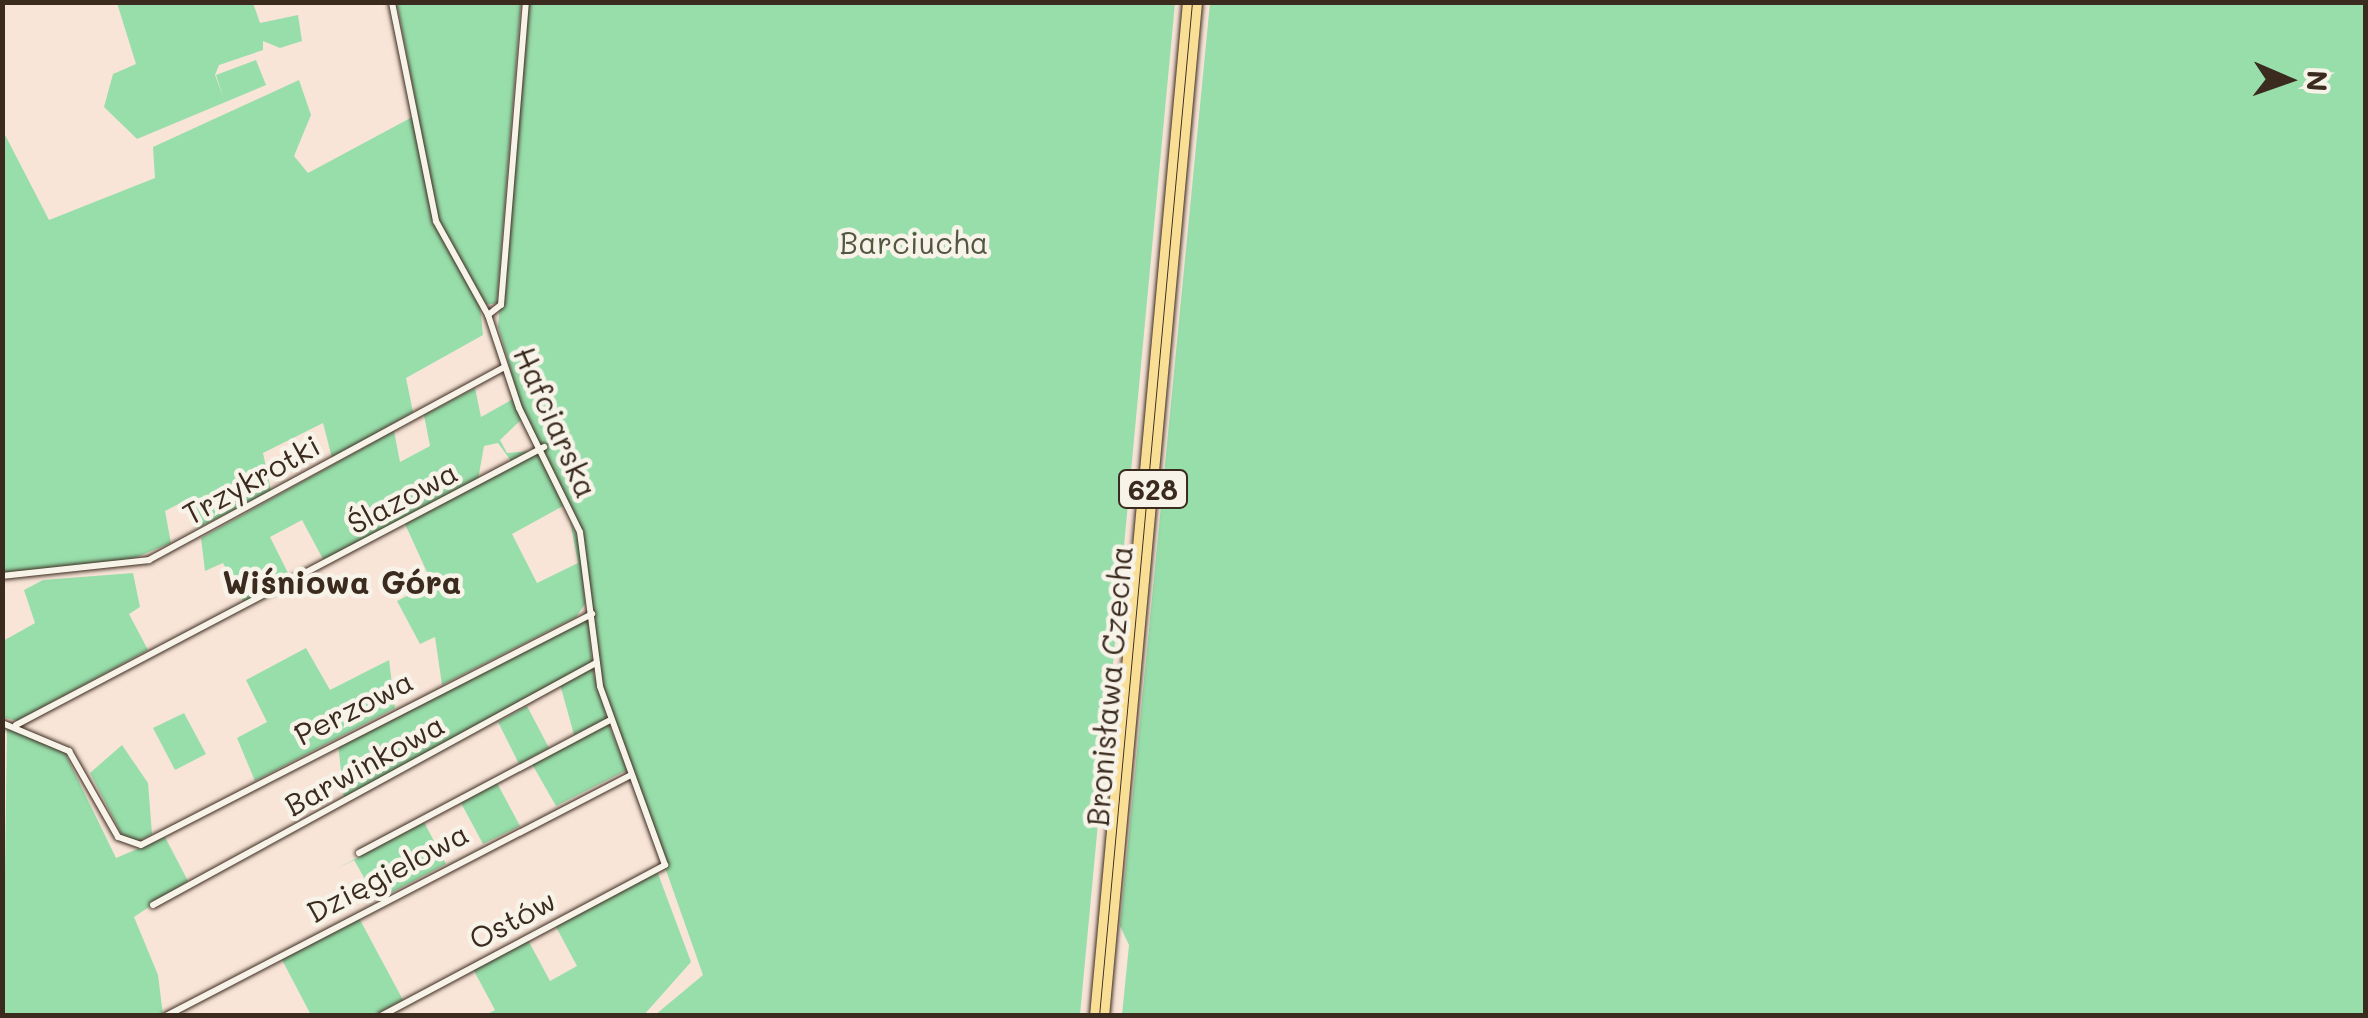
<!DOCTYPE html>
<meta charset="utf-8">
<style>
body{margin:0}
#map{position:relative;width:2368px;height:1018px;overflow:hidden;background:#f8e5d8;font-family:Mali,sans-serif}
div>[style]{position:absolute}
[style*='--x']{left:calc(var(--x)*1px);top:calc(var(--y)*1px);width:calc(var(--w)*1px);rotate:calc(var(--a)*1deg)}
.green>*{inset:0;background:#98deab}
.roads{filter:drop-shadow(0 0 2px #3b2a1e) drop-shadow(0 0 2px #3b2a1e)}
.street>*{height:6px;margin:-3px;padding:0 3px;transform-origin:3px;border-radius:3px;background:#f7f3e8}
.primary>*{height:9px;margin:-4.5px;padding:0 4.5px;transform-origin:4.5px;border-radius:4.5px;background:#f9df96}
span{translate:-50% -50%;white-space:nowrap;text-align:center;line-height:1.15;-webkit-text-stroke:9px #f7f3e8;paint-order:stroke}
.shield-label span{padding:2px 8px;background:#f7f3e8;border:2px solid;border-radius:8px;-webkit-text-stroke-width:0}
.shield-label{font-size:28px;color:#3b2a1e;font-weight:700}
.park-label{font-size:30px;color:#525741}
.street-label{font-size:30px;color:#3b2a1e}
.neighbourhood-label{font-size:32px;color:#3b2a1e;font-weight:700}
.frame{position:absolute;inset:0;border:5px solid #3b2a1e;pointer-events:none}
.north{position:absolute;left:2238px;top:30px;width:100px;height:100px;-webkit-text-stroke:8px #f7f3e8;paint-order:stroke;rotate:92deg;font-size:28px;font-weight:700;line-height:40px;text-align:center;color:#3b2a1e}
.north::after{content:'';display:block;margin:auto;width:35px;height:45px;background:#3b2a1e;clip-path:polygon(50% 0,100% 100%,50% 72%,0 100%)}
</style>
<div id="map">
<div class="green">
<i style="clip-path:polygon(117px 3px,253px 3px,260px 23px,298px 15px,302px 41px,280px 48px,263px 41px,263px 50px,219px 65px,215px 75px,224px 99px,216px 75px,256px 60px,266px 85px,137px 139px,104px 107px,113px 74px,136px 64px)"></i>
<i style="clip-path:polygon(397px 3px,521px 3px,497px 303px,486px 305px,438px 221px)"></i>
<i style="clip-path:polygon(529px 3px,1175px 3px,1080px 1015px,655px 1015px,703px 975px,601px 686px,584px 537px,521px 407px,498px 326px)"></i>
<i style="clip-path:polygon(1190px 3px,1194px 3px,1103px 998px,1099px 998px)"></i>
<i style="clip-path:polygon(1210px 3px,2365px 3px,2365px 1015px,1122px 1015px,1129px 945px,1120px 926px)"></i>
<i style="clip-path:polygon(299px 80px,311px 115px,294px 156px,308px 173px,416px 115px,435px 226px,480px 306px,483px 335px,406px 378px,413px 412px,332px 458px,323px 423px,263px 453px,271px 491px,198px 528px,192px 497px,165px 511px,171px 543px,127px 561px,3px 574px,2px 129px,49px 220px,155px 178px,153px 147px)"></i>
<i style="clip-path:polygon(475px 388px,481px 417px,513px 399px,523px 418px,500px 440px,507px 453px,530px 451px,511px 461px,498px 443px,484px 446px,478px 480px,324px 561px,302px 520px,270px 537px,291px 579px,244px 603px,223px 563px,205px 571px,201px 538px,394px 431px,400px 462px,430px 446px,424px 415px)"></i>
<i style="clip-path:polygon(544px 449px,563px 506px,512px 534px,537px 583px,578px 563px,570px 521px,580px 544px,585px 604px,576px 617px,442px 685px,435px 637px,420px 644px,397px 601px,432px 583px,405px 524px)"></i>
<i style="clip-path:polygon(133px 573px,140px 607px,129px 614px,148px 650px,17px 721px,3px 717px,3px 641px,35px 623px,24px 590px,43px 580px)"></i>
<i style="clip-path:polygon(588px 618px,592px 663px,344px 799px,338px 743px)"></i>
<i style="clip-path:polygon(306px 648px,330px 690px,389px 660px,395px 708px,255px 781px,237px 738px,267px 722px,246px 680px)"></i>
<i style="clip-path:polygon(592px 668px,607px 719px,574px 735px,560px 684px)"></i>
<i style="clip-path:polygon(527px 706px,549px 748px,519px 764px,498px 722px)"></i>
<i style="clip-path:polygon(184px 713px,206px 754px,175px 770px,153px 728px)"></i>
<i style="clip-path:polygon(608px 723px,627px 770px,556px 806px,532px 764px)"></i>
<i style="clip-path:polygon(7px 727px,65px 753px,116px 858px,165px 837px,188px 881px,134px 917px,158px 975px,163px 1015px,3px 1015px)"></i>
<i style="clip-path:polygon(122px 745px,148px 783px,152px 834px,138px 842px,122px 835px,90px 773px)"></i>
<i style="clip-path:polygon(497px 783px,520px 826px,483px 844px,461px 803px)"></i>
<i style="clip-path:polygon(424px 822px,446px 864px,377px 900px,354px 860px,336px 869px)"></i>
<i style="clip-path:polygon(657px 871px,691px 962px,643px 1016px,485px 1015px,495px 1010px,473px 969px,528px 940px,550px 981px,577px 966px,555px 925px)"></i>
<i style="clip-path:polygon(359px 918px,403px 1000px,374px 1015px,311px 1015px,281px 958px)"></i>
</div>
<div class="roads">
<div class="street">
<i style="--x:488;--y:315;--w:16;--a:-38"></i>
<i style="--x:501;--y:305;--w:304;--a:-85.3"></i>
<i style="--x:2;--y:576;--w:148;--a:-6.2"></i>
<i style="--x:149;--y:560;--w:404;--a:-28.5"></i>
<i style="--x:2;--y:723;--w:73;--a:22.7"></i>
<i style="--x:69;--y:751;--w:99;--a:60.3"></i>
<i style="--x:118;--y:837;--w:24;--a:19"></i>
<i style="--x:141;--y:845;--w:507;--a:-27.12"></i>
<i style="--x:16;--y:725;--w:597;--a:-27.77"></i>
<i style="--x:359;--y:853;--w:284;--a:-27.9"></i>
<i style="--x:153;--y:905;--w:505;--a:-28.65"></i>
<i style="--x:166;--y:1016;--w:524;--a:-27.4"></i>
<i style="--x:381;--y:1016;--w:322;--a:-28"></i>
<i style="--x:665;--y:865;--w:190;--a:-110"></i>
<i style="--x:600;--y:686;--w:155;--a:-97.4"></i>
<i style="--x:580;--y:532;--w:138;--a:-116.2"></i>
<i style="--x:519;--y:408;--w:98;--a:-108.4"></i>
<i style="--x:488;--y:315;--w:107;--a:-119"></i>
<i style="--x:436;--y:221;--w:223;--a:-101.4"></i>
</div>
<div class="primary">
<i style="--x:1094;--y:1016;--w:1018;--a:-84.76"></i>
<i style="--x:1104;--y:1016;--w:1018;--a:-84.76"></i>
</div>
</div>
<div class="shield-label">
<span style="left:1153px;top:489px">628</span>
</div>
<div class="park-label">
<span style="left:914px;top:242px">Barciucha</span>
</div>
<div class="street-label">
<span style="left:556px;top:422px;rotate:66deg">Hafciarska</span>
<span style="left:251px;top:479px;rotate:-29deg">Trzykrotki</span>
<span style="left:402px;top:497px;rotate:-28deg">Ślazowa</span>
<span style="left:1109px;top:686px;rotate:-85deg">Bronisława Czecha</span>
<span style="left:353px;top:707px;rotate:-27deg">Perzowa</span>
<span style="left:364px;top:764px;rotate:-29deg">Barwinkowa</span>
<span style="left:387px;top:872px;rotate:-28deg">Dzięgielowa</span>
<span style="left:512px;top:919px;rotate:-28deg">Ostów</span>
</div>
<div class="neighbourhood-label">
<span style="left:342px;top:581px">Wiśniowa Góra</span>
</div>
<div class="frame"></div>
<div class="north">N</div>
</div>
